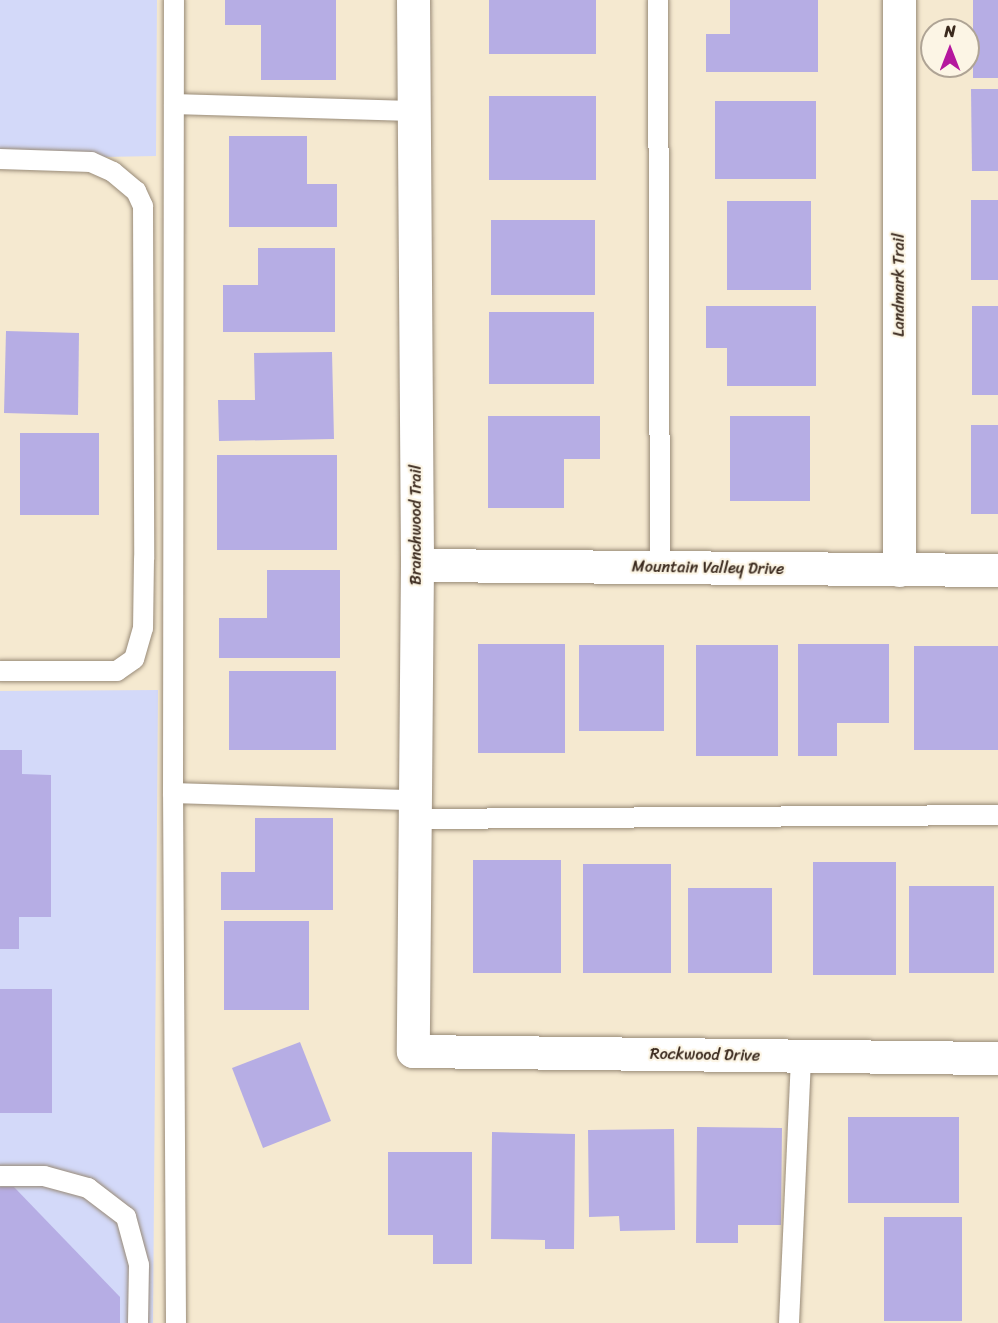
<!DOCTYPE html>
<style>
body{margin:0}
#map{position:relative;width:998px;height:1323px;overflow:hidden;background:#f5e9d0;font-family:Sriracha,sans-serif}
div>[style]{position:absolute}
[style*='--x']{left:calc(var(--x)*1px);top:calc(var(--y)*1px);width:calc(var(--w)*1px);rotate:calc(var(--a)*1deg)}
.built>*{inset:0;background:#d3d9f9}
.building>*{inset:0;background:#b6ade4}
.roads{filter:drop-shadow(0 0 2px #988a77) drop-shadow(0 0 2px #988a77)}
.service>*{height:20px;margin:-10px;padding:0 10px;transform-origin:10px;border-radius:10px;background:#fff}
.minor>*{height:33px;margin:-16.5px;padding:0 16.5px;transform-origin:16.5px;border-radius:16.5px;background:#fff}
span{translate:-50% -50%;white-space:nowrap;text-align:center;line-height:1.15;-webkit-text-stroke:4.5px #fcf5e5;paint-order:stroke}
.street-label{font-size:16px;color:#3b2a1e}
.north{position:absolute;left:920px;top:18px;width:60px;height:60px;box-sizing:border-box;background:#fcf5e5;border:2px solid #afa495;border-radius:50%;rotate:0deg;font-size:16px;font-weight:700;line-height:24px;text-align:center;color:#3b2a1e}
.north::after{content:'';display:block;margin:auto;width:21px;height:27px;background:#b5179e;clip-path:polygon(50% 0,100% 100%,50% 72%,0 100%)}
</style>
<div id="map">
<div class="built">
<i style="clip-path:polygon(0 0,157px 0,156px 156px,0 159px)"></i>
<i style="clip-path:polygon(158px 690px,153px 1323px,0 1323px,0 691px)"></i>
</div>
<div class="building">
<i style="clip-path:polygon(225px 0,336px 0,336px 80px,261px 80px,261px 25px,225px 25px)"></i>
<i style="clip-path:polygon(489px 0,596px 0,596px 54px,489px 54px)"></i>
<i style="clip-path:polygon(730px 0,818px 0,818px 72px,706px 72px,706px 34px,730px 34px)"></i>
<i style="clip-path:polygon(973px 0,998px 0,998px 78px,973px 78px)"></i>
<i style="clip-path:polygon(971px 89px,998px 89px,998px 171px,972px 171px)"></i>
<i style="clip-path:polygon(489px 96px,596px 96px,596px 180px,489px 180px)"></i>
<i style="clip-path:polygon(715px 101px,816px 101px,816px 179px,715px 179px)"></i>
<i style="clip-path:polygon(229px 136px,307px 136px,307px 184px,337px 184px,337px 227px,229px 227px)"></i>
<i style="clip-path:polygon(971px 200px,998px 200px,998px 280px,971px 280px)"></i>
<i style="clip-path:polygon(727px 201px,811px 201px,811px 290px,727px 290px)"></i>
<i style="clip-path:polygon(491px 220px,595px 220px,595px 295px,491px 295px)"></i>
<i style="clip-path:polygon(258px 248px,335px 248px,335px 332px,223px 332px,223px 285px,258px 285px)"></i>
<i style="clip-path:polygon(706px 306px,816px 306px,816px 386px,727px 386px,727px 348px,706px 348px)"></i>
<i style="clip-path:polygon(972px 306px,998px 306px,998px 395px,972px 395px)"></i>
<i style="clip-path:polygon(489px 312px,594px 312px,594px 384px,489px 384px)"></i>
<i style="clip-path:polygon(6px 331px,79px 333px,78px 415px,4px 413px)"></i>
<i style="clip-path:polygon(332px 352px,334px 439px,219px 441px,218px 400px,255px 400px,254px 353px)"></i>
<i style="clip-path:polygon(488px 416px,600px 416px,600px 459px,564px 459px,564px 508px,488px 508px)"></i>
<i style="clip-path:polygon(730px 416px,810px 416px,810px 501px,730px 501px)"></i>
<i style="clip-path:polygon(971px 425px,998px 425px,998px 514px,971px 514px)"></i>
<i style="clip-path:polygon(20px 433px,99px 433px,99px 515px,20px 515px)"></i>
<i style="clip-path:polygon(217px 455px,337px 455px,337px 550px,217px 550px)"></i>
<i style="clip-path:polygon(267px 570px,340px 570px,340px 658px,219px 658px,219px 618px,267px 618px)"></i>
<i style="clip-path:polygon(478px 644px,565px 644px,565px 753px,478px 753px)"></i>
<i style="clip-path:polygon(798px 644px,889px 644px,889px 723px,837px 723px,837px 756px,798px 756px)"></i>
<i style="clip-path:polygon(579px 645px,664px 645px,664px 731px,579px 731px)"></i>
<i style="clip-path:polygon(696px 645px,778px 645px,778px 756px,696px 756px)"></i>
<i style="clip-path:polygon(914px 646px,998px 646px,998px 750px,914px 750px)"></i>
<i style="clip-path:polygon(229px 671px,336px 671px,336px 750px,229px 750px)"></i>
<i style="clip-path:polygon(0 750px,22px 750px,22px 774px,51px 775px,51px 917px,19px 917px,19px 949px,0 949px)"></i>
<i style="clip-path:polygon(255px 818px,333px 818px,333px 910px,221px 910px,221px 872px,255px 872px)"></i>
<i style="clip-path:polygon(473px 860px,561px 860px,561px 973px,473px 973px)"></i>
<i style="clip-path:polygon(813px 862px,896px 862px,896px 975px,813px 975px)"></i>
<i style="clip-path:polygon(583px 864px,671px 864px,671px 973px,583px 973px)"></i>
<i style="clip-path:polygon(909px 886px,994px 886px,994px 973px,909px 973px)"></i>
<i style="clip-path:polygon(688px 888px,772px 888px,772px 973px,688px 973px)"></i>
<i style="clip-path:polygon(224px 921px,309px 921px,309px 1010px,224px 1010px)"></i>
<i style="clip-path:polygon(0 989px,52px 989px,52px 1113px,0 1113px)"></i>
<i style="clip-path:polygon(300px 1042px,331px 1121px,263px 1148px,232px 1068px)"></i>
<i style="clip-path:polygon(848px 1117px,959px 1117px,959px 1203px,848px 1203px)"></i>
<i style="clip-path:polygon(697px 1127px,782px 1128px,781px 1225px,738px 1225px,738px 1243px,696px 1243px)"></i>
<i style="clip-path:polygon(674px 1129px,675px 1230px,620px 1231px,619px 1216px,589px 1217px,588px 1130px)"></i>
<i style="clip-path:polygon(492px 1132px,575px 1134px,574px 1249px,545px 1249px,545px 1240px,491px 1239px)"></i>
<i style="clip-path:polygon(388px 1152px,472px 1152px,472px 1264px,433px 1264px,433px 1235px,388px 1235px)"></i>
<i style="clip-path:polygon(0 1187px,14px 1187px,120px 1297px,120px 1323px,0 1323px)"></i>
<i style="clip-path:polygon(884px 1217px,962px 1217px,962px 1321px,884px 1321px)"></i>
</div>
<div class="roads">
<div class="service">
<i style="--x:658;--y:0;--w:567;--a:89.8"></i>
<i style="--x:174;--y:104;--w:237;--a:1.7"></i>
<i style="--x:0;--y:159;--w:91;--a:1.9"></i>
<i style="--x:91;--y:162;--w:24;--a:24"></i>
<i style="--x:113;--y:172;--w:30;--a:40"></i>
<i style="--x:136;--y:191;--w:17;--a:65"></i>
<i style="--x:143;--y:206;--w:353;--a:89.8"></i>
<i style="--x:144;--y:559;--w:69;--a:90.8"></i>
<i style="--x:143;--y:628;--w:32;--a:106"></i>
<i style="--x:134;--y:659;--w:21;--a:145"></i>
<i style="--x:117;--y:671;--w:117;--a:180"></i>
<i style="--x:173;--y:793;--w:793;--a:-89.93"></i>
<i style="--x:415;--y:819;--w:583;--a:-0.39"></i>
<i style="--x:0;--y:1176;--w:44;--a:0"></i>
<i style="--x:44;--y:1176;--w:46;--a:15.3"></i>
<i style="--x:88;--y:1188;--w:48;--a:37.3"></i>
<i style="--x:126;--y:1217;--w:50;--a:74.8"></i>
<i style="--x:139;--y:1265;--w:58;--a:91"></i>
<i style="--x:176;--y:1323;--w:530;--a:-90.32"></i>
<i style="--x:173;--y:793;--w:241;--a:1.7"></i>
<i style="--x:789;--y:1323;--w:267;--a:-87.4"></i>
</div>
<div class="minor">
<i style="--x:413;--y:0;--w:565;--a:89.59"></i>
<i style="--x:417;--y:565;--w:486;--a:90.5"></i>
<i style="--x:413;--y:1051;--w:585;--a:0.69"></i>
<i style="--x:417;--y:565;--w:581;--a:0.49"></i>
<i style="--x:899;--y:570;--w:570;--a:-90"></i>
</div>
</div>
<div class="street-label">
<span style="left:899px;top:285px;rotate:-90deg">Landmark Trail</span>
<span style="left:416px;top:525px;rotate:-90deg">Branchwood Trail</span>
<span style="left:708px;top:568px;rotate:1deg">Mountain Valley Drive</span>
<span style="left:705px;top:1055px;rotate:1deg">Rockwood Drive</span>
</div>
<div class="north">N</div>
</div>
